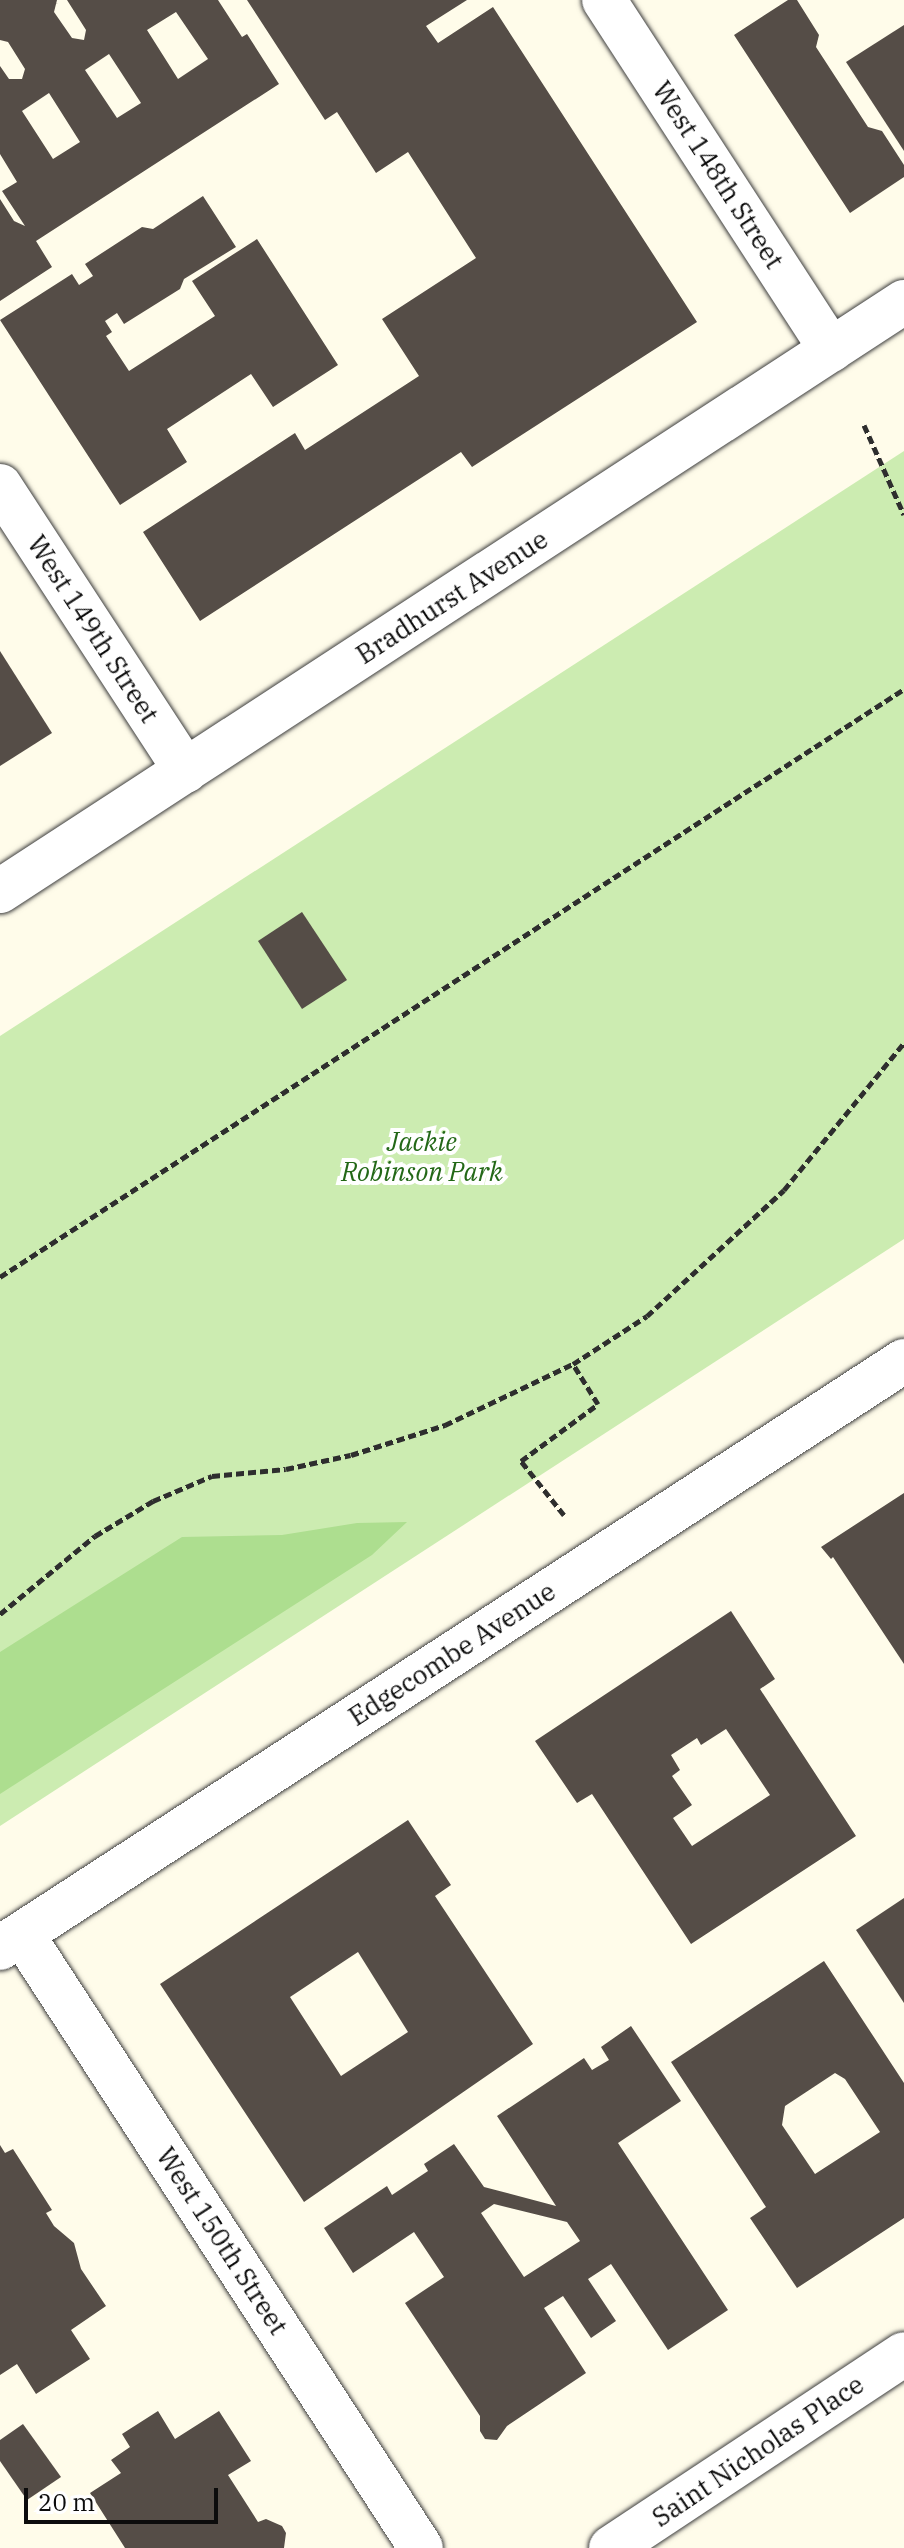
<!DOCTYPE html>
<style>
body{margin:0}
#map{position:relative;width:904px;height:2548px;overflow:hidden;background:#fffcea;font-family:"IBM Plex Serif",serif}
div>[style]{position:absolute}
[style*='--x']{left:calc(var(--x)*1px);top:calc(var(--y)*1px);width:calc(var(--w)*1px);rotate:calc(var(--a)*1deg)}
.green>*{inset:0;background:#ccecb1}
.forest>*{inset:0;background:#adde8f}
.building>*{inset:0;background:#554d47}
.path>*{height:5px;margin-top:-2.5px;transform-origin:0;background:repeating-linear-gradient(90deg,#2e2e2e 0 8px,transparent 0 12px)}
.roads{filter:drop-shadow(0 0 2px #3f3f3f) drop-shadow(0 0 2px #3f3f3f)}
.minor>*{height:44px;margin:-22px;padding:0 22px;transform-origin:22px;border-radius:22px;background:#fff}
.tertiary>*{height:44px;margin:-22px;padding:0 22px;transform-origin:22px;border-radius:22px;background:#fff}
span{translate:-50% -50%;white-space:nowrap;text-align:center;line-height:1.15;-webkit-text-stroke:8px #fff;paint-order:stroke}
.street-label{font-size:26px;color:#0c0c0c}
.park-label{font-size:26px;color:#236817;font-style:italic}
.scale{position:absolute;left:24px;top:2488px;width:194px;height:36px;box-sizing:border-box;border:4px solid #0c0c0c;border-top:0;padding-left:10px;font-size:24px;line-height:28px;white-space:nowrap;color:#0c0c0c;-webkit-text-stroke:6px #fff;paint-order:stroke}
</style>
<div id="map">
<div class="green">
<i style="clip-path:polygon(904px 451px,904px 1239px,0 1826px,0 1036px)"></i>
</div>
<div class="forest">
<i style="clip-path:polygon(407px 1522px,372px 1555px,0 1794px,0 1652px,182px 1537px,282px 1535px,357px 1523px)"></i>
</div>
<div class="building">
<i style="clip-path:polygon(evenodd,0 0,57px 0,54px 12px,72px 38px,84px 40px,86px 30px,67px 0,218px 0,242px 37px,247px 34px,279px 84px,36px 241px,52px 267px,0 301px,0 199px,14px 221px,25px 226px,2px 191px,17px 182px,0 154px,0 66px,9px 79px,22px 79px,25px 69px,8px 42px,0 40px,0 0,176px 12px,208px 59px,178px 79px,147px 30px,176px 12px,0 0,109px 54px,141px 103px,117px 118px,85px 70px,109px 54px,0 0,49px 93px,80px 142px,53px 159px,22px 111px,49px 93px)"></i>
<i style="clip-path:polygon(247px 0,467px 0,426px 26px,438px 43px,493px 7px,697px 322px,472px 467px,461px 452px,200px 621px,143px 532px,295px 433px,305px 450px,419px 376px,382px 319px,476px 258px,408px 152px,376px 173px,337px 112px,325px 120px)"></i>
<i style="clip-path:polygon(788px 0,797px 0,819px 35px,816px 47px,868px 127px,882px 131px,904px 165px,904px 177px,850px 213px,734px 35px)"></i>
<i style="clip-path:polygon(904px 25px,904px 151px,846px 62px)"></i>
<i style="clip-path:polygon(203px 196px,236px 247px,184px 279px,180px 289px,124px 324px,117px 313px,105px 321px,112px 332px,106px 336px,129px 371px,215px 316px,192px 281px,257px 239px,338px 365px,273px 407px,251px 374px,167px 429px,187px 462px,120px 505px,0 320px,72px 274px,79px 285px,93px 276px,85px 264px,142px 227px,153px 229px)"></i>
<i style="clip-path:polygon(0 651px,52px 733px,0 766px)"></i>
<i style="clip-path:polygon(302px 912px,347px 980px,302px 1009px,258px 941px)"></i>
<i style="clip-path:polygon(904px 1493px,904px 1664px,833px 1557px,831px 1559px,821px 1547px)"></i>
<i style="clip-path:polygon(evenodd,731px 1611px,775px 1679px,760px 1689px,856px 1836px,691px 1944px,592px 1794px,577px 1803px,535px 1741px,731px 1611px,726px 1729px,770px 1795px,692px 1846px,673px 1818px,692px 1805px,672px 1776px,680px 1770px,671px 1755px,697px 1738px,701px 1745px,726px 1729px)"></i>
<i style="clip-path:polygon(evenodd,408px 1820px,451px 1885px,435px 1896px,533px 2044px,304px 2202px,160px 1984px,408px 1820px,358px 1952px,408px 2032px,341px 2076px,290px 1997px,358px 1952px)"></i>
<i style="clip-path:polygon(904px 1898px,904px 2003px,856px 1930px)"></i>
<i style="clip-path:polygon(evenodd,824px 1961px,904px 2083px,904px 2218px,797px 2288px,750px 2218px,766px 2207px,671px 2062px,824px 1961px,835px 2073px,845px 2079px,880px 2132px,815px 2174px,782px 2125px,785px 2106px,835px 2073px)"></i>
<i style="clip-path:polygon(evenodd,631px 2026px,681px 2101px,618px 2143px,728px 2310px,668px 2350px,611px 2264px,588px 2279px,616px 2321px,591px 2338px,563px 2296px,544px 2308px,586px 2373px,507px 2426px,497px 2440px,485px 2439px,480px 2431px,480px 2416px,405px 2303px,444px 2277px,414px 2232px,353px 2273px,324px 2228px,387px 2186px,392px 2195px,428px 2171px,424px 2164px,454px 2144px,484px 2187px,556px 2206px,497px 2116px,584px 2058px,592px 2070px,609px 2060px,601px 2047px,631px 2026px,494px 2204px,567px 2222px,580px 2241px,524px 2277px,481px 2213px,494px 2204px)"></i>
<i style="clip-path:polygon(0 2145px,5px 2153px,13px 2149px,52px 2210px,46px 2213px,54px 2226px,74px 2243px,81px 2269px,106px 2306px,71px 2330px,90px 2359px,36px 2394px,17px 2364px,0 2375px)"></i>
<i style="clip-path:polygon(158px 2411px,175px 2439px,219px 2411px,251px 2461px,228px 2475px,258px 2522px,266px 2519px,282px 2526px,286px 2533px,284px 2548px,125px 2548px,90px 2493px,121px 2473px,111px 2460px,130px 2447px,122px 2434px)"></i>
<i style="clip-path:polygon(23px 2424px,61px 2477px,27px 2500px,0 2461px,0 2440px)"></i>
</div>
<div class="path">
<i style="--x:864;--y:425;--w:98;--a:66"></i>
<i style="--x:0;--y:1277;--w:1078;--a:-33.04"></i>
<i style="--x:564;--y:1515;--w:69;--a:-128.5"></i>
<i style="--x:521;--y:1461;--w:96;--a:-36.5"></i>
<i style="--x:598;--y:1404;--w:47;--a:-122"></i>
<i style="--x:0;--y:1614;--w:123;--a:-39.4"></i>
<i style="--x:95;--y:1536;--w:68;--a:-31.1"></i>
<i style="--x:153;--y:1501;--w:64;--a:-23"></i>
<i style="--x:212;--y:1476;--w:74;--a:-5.4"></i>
<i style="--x:286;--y:1469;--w:66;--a:-12.2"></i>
<i style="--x:351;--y:1455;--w:99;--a:-17.7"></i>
<i style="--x:445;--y:1425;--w:142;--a:-25.5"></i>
<i style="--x:573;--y:1364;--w:88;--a:-33"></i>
<i style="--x:647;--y:1316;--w:186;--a:-42.6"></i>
<i style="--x:784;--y:1190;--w:190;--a:-50.8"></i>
</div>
<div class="roads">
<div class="minor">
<i style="--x:604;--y:0;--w:417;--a:57"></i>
<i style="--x:0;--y:486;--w:340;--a:56.9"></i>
<i style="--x:22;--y:1934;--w:732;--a:56.98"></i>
</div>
<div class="tertiary">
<i style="--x:0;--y:891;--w:1079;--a:-33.09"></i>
<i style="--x:0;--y:1948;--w:1078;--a:-33"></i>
<i style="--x:611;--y:2548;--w:351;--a:-33.5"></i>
</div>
</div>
<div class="street-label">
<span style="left:718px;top:175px;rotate:57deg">West 148th Street</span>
<span style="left:452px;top:597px;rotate:-33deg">Bradhurst Avenue</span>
<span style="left:93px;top:629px;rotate:57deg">West 149th Street</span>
<span style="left:452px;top:1654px;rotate:-33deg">Edgecombe Avenue</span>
<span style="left:222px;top:2241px;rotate:57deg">West 150th Street</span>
<span style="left:758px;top:2451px;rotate:-34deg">Saint Nicholas Place</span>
</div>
<div class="park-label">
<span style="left:422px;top:1157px">Jackie<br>Robinson Park</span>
</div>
<div class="scale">20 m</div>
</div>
